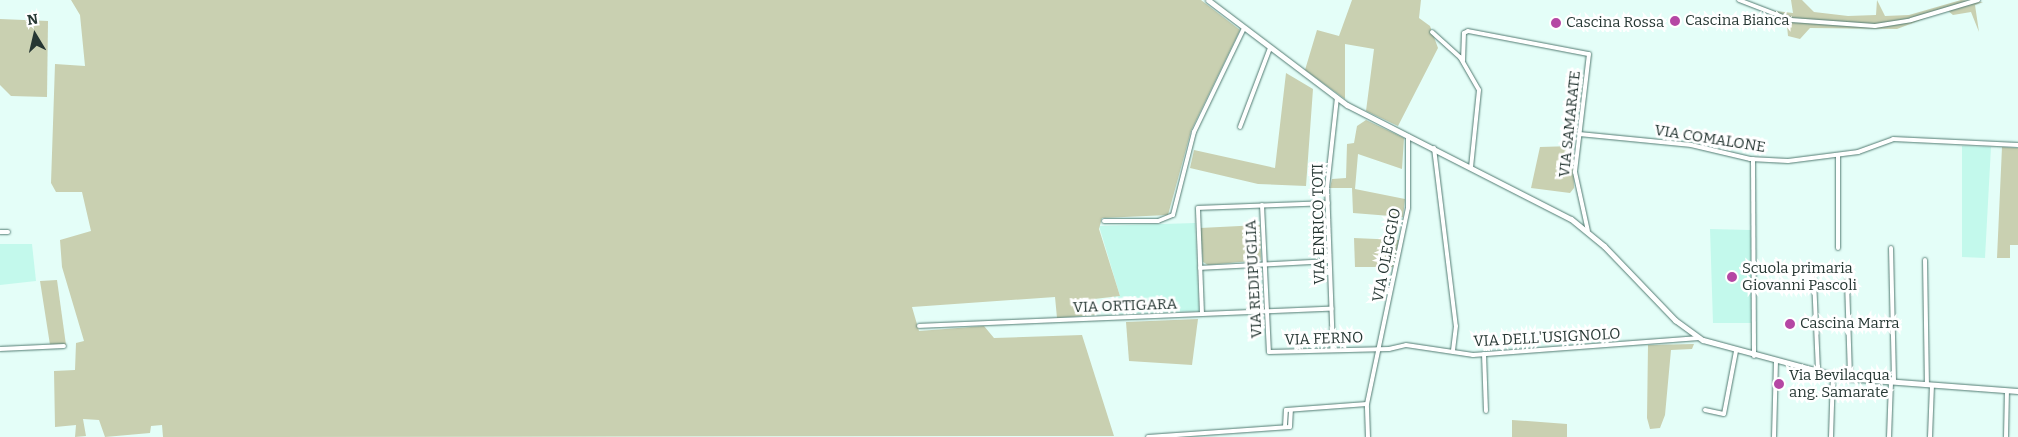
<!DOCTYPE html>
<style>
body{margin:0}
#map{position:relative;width:2018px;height:437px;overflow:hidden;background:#e4fef8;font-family:Bitter,serif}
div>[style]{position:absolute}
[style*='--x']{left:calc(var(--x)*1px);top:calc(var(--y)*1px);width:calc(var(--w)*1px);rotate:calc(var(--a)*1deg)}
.built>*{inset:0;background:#c3f9ec}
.green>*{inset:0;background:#c9d0b1}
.roads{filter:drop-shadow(0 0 1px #527b72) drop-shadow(0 0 1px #527b72)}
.minor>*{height:4px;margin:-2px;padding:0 2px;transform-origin:2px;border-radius:2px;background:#fff}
.tertiary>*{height:5px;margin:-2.5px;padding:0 2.5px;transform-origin:2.5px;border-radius:2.5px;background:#fff}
.dots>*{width:14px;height:14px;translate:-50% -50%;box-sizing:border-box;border:2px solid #fff;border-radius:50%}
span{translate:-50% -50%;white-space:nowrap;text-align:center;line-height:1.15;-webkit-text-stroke:5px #fff;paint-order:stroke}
.poi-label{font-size:15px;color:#263733}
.left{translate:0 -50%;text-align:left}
.street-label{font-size:15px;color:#263733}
.north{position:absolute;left:10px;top:10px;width:50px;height:50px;-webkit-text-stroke:4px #fff;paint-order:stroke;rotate:351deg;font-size:14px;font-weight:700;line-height:20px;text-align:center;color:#263733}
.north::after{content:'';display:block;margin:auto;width:18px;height:22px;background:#263733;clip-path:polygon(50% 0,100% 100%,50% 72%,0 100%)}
</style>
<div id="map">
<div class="built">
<i style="clip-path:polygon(1962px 146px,1991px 147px,1985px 258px,1962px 257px)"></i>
<i style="clip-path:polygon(1195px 223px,1199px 311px,1114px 314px,1114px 296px,1120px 296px,1099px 226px)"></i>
<i style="clip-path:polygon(1710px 229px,1751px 230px,1751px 323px,1713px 323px)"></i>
<i style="clip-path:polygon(0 244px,32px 244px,36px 281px,0 285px)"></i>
</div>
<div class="green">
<i style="clip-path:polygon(71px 0,1201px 0,1240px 30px,1191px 131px,1168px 215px,1102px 218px,1099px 229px,1120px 296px,1094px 299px,1095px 315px,1057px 318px,1055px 297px,912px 307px,919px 331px,984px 326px,994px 338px,1082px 335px,1114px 436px,163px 437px,162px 425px,151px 426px,150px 433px,105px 437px,99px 420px,83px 419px,86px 436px,75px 437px,76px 425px,55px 427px,54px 371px,75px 370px,76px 343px,84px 341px,62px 267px,60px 240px,91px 231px,82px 192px,56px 192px,51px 183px,55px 64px,85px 66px,80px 15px)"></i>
<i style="clip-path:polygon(1352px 0,1421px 0,1419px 18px,1430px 26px,1438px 48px,1398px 126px,1366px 111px,1374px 49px,1345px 44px,1345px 99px,1305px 70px,1317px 30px,1339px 36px)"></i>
<i style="clip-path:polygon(1791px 0,1802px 0,1814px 12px,1848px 16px,1876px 15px,1877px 0,1885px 16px,1909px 15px,1961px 0,1983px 2px,1975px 5px,1979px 32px,1971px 12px,1953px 15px,1947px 10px,1897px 29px,1810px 28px,1800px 39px,1788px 36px,1786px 16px,1766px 10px,1793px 13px)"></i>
<i style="clip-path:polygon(0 19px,48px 21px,47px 97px,11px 96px,0 85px)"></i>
<i style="clip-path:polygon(1286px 73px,1313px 89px,1306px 186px,1258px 184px,1190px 168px,1194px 150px,1275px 168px)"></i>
<i style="clip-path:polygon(1366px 120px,1404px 138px,1402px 169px,1358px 154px,1355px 189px,1405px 199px,1403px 217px,1353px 213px,1352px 188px,1330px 188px,1332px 179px,1346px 178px,1347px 144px,1354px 143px,1357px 126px)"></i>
<i style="clip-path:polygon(1573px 146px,1574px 188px,1570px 193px,1531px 188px,1540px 147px)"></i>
<i style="clip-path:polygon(2002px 147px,2018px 148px,2018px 245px,2010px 245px,2010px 258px,1997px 258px)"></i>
<i style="clip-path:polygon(1260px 225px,1261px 260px,1208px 265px,1203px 262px,1200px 228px)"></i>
<i style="clip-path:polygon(1354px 238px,1399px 240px,1393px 267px,1355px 267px)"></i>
<i style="clip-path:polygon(57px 280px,66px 345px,50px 345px,40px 281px)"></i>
<i style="clip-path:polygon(1198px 319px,1192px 365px,1129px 361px,1126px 322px)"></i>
<i style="clip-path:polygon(1694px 344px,1692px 349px,1671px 350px,1665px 415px,1660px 428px,1650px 429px,1647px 418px,1648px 345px)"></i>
<i style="clip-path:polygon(1512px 420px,1567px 424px,1567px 437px,1512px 437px)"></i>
</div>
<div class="roads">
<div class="minor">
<i style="--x:1739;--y:0;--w:56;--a:21"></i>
<i style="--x:1791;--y:20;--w:84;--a:4.1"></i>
<i style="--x:1875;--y:26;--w:36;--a:-9"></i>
<i style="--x:1911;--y:20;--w:70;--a:-16.6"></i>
<i style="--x:1432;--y:32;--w:38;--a:42"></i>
<i style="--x:1460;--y:57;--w:38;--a:60"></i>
<i style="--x:1479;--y:90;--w:77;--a:95.9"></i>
<i style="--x:1463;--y:61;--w:28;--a:-88"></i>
<i style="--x:1464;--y:33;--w:4;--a:-27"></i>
<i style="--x:1468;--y:31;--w:123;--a:10.8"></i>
<i style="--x:1589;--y:54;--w:119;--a:96.8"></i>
<i style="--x:1575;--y:172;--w:60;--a:77.6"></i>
<i style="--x:1240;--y:127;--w:85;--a:-69.2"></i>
<i style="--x:1579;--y:134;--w:113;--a:5.6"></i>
<i style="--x:1691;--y:145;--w:61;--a:13.3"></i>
<i style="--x:1750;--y:159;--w:38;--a:3"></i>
<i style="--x:1788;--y:161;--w:71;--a:-7.3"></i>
<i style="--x:1858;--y:152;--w:37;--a:-20"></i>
<i style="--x:1893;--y:139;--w:125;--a:2.7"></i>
<i style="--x:1434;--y:148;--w:179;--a:83"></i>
<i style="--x:1456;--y:326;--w:26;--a:97"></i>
<i style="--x:1838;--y:155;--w:93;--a:90"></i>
<i style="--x:1753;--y:159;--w:197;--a:89.7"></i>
<i style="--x:1262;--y:205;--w:147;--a:87.3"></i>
<i style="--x:1269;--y:352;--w:120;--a:-1.4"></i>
<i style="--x:1389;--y:349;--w:17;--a:-13"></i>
<i style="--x:1406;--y:345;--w:68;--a:8.5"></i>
<i style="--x:1473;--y:355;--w:227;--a:-4.3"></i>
<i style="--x:1104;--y:221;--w:54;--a:0"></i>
<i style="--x:1158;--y:221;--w:16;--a:-22"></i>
<i style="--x:1173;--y:215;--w:86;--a:-75.8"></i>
<i style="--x:1194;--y:132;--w:115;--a:-64.3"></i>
<i style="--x:0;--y:232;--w:8;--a:0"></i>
<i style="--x:1891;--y:248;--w:134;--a:88.7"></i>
<i style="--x:1925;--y:260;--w:125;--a:89.1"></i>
<i style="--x:1200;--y:268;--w:129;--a:-3.1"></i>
<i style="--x:1814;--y:279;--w:92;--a:87.5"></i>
<i style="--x:1847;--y:281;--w:97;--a:88.2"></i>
<i style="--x:1202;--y:314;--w:106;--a:-92.2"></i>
<i style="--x:1198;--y:208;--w:130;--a:-2.2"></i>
<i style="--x:919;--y:326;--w:413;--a:-2.4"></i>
<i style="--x:0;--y:349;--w:64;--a:-2.7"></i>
<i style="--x:1333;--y:350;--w:162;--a:-92.1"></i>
<i style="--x:1327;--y:188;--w:91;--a:-83.7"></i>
<i style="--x:1484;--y:354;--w:57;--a:88"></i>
<i style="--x:1705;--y:410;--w:19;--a:12"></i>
<i style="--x:1724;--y:414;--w:64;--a:-79.2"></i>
<i style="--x:1285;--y:427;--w:17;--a:-87"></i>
<i style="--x:1286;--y:410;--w:81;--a:-4.2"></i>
<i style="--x:1148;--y:437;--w:142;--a:-4"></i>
<i style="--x:1290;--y:427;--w:17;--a:-87"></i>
<i style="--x:1368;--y:437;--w:33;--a:-92"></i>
<i style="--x:1367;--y:404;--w:200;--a:-78.2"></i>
<i style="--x:1408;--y:208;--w:72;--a:-90"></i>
<i style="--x:1774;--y:437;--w:76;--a:-88.5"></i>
<i style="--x:1831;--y:437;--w:62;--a:-88.2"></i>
<i style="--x:1889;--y:437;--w:55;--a:-87.9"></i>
<i style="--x:1930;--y:437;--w:51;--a:-87.8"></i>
<i style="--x:2006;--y:437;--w:46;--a:-88.8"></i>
</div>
<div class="tertiary">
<i style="--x:1208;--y:0;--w:174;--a:37.1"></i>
<i style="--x:1347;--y:105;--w:251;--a:27"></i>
<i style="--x:1571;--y:219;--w:43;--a:39.3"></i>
<i style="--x:1604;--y:246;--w:103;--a:46.2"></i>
<i style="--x:1675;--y:320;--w:34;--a:36"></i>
<i style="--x:1703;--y:340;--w:147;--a:15"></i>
<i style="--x:1845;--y:378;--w:173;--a:4.3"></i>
</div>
</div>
<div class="dots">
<i style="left:1675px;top:21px;background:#b547a4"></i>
<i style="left:1556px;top:23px;background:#b547a4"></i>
<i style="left:1732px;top:277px;background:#b547a4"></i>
<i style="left:1790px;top:324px;background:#b547a4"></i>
<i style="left:1779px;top:384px;background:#b547a4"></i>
</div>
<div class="poi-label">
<span class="left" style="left:1685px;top:21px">Cascina Bianca</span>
<span class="left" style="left:1566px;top:23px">Cascina Rossa</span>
<span class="left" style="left:1742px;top:277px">Scuola primaria<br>Giovanni Pascoli</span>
<span class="left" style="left:1800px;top:324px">Cascina Marra</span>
<span class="left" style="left:1789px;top:384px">Via Bevilacqua<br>ang. Samarate</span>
</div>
<div class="street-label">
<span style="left:1570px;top:124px;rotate:-84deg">VIA SAMARATE</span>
<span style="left:1710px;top:139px;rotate:9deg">VIA COMALONE</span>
<span style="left:1319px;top:224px;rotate:-91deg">VIA ENRICO TOTI</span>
<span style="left:1387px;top:255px;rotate:-79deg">VIA OLEGGIO</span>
<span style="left:1254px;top:279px;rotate:-93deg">VIA REDIPUGLIA</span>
<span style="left:1125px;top:306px;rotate:-2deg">VIA ORTIGARA</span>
<span style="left:1547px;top:338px;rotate:-3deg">VIA DELL'USIGNOLO</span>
<span style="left:1324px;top:339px;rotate:-2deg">VIA FERNO</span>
</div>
<div class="north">N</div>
</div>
